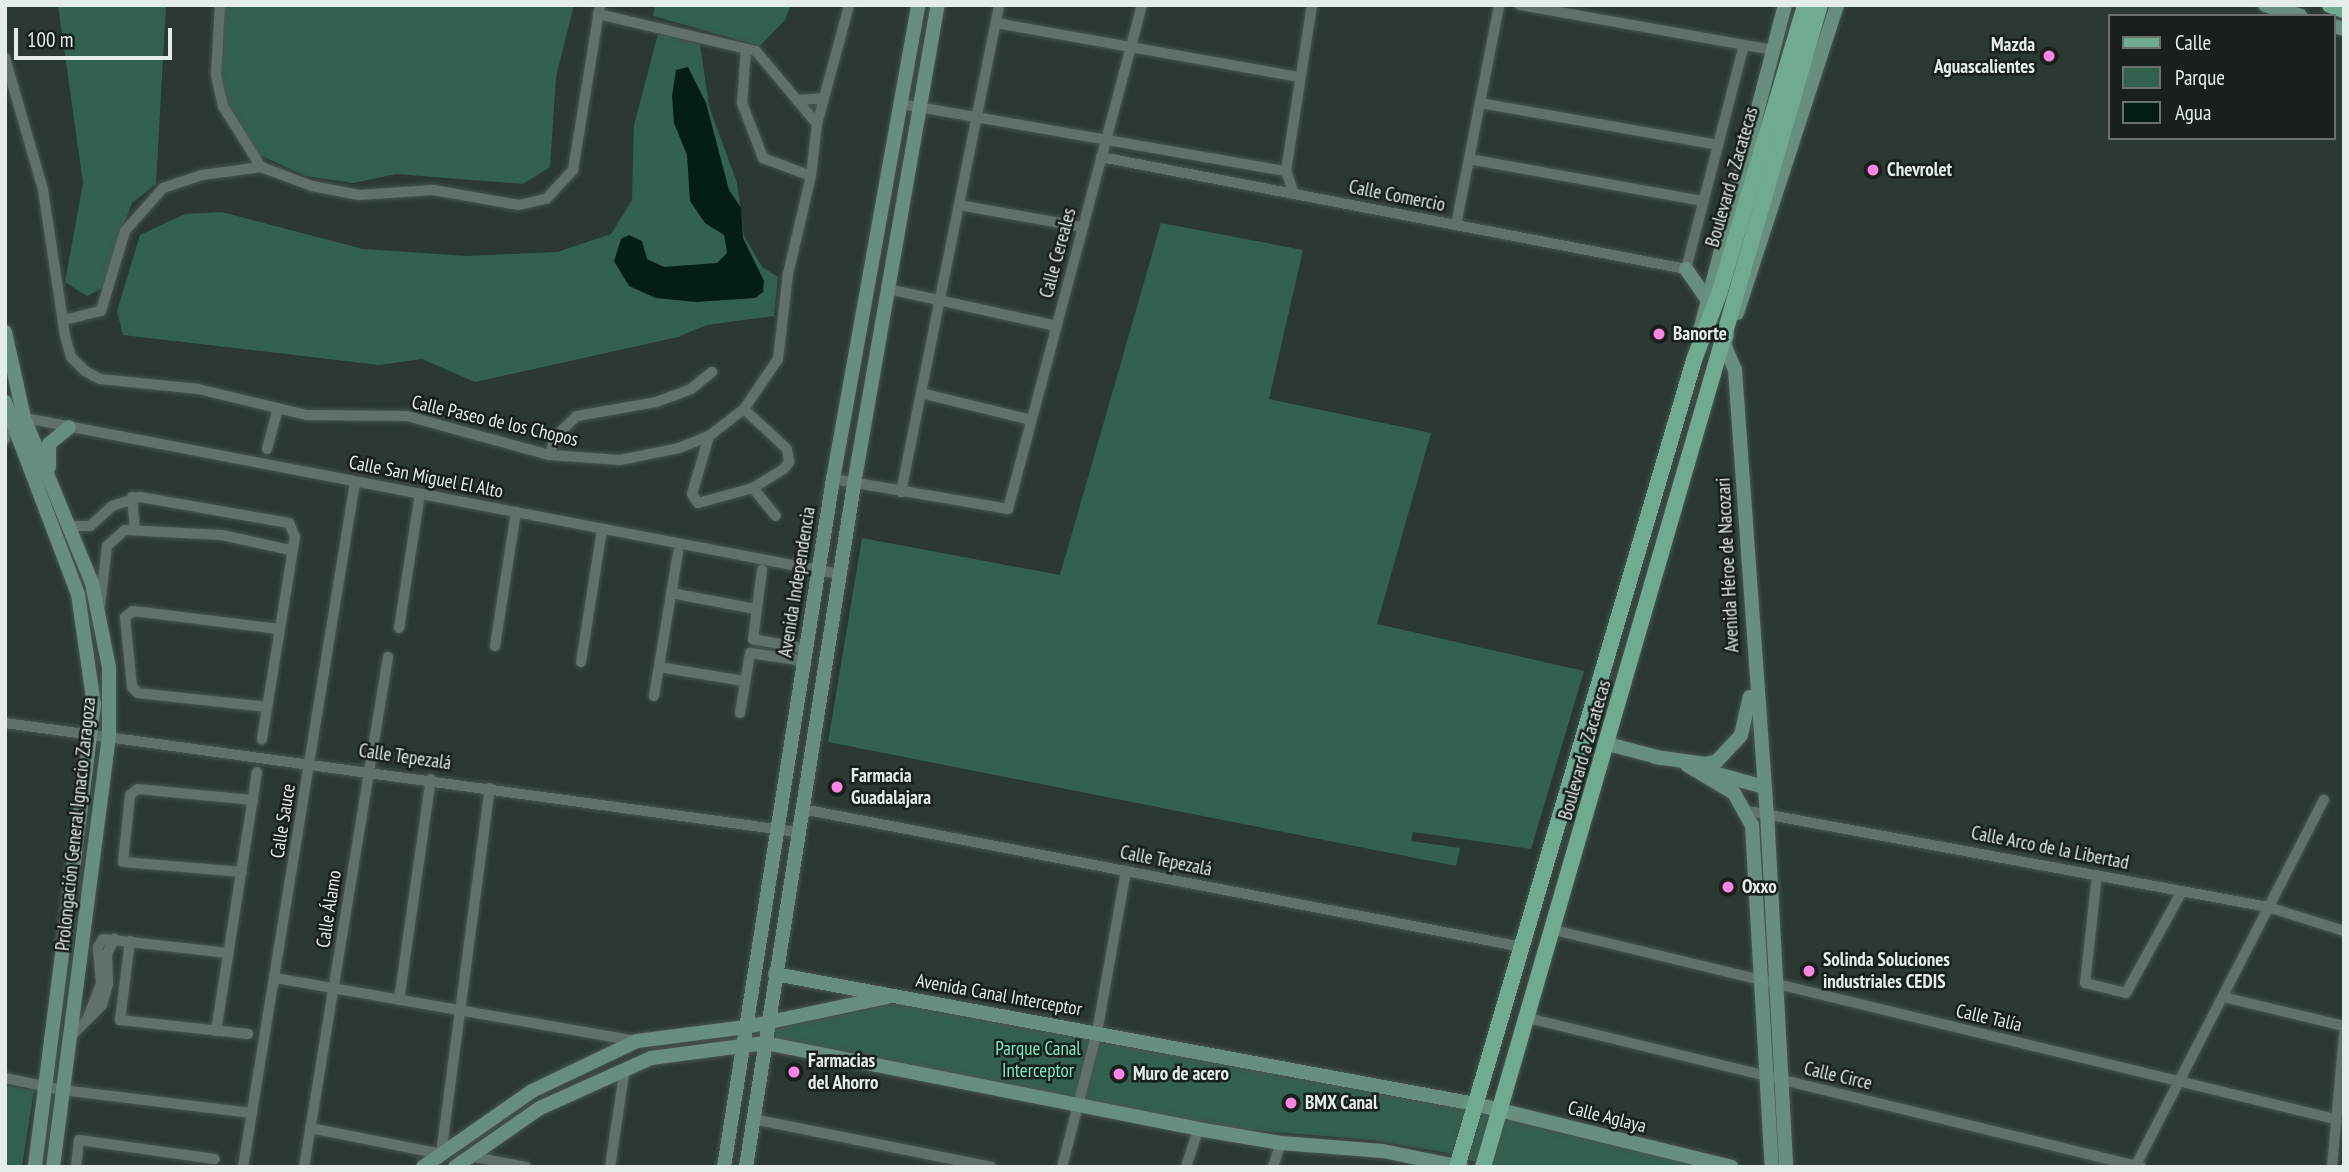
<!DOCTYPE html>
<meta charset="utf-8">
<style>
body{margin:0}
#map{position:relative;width:2349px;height:1172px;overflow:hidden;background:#2b3932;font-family:"PT Sans Narrow",sans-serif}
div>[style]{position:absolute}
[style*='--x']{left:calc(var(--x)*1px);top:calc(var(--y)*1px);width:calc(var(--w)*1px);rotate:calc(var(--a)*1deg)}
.green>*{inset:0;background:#32614d}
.water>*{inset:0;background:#051e14}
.roads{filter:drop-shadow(0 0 2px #495550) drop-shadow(0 0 2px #495550)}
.street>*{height:10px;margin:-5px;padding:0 5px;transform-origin:5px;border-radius:5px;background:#617169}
.secondary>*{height:14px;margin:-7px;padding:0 7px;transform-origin:7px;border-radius:7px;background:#688e7d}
.primary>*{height:16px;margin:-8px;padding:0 8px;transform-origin:8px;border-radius:8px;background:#6eab91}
.dots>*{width:19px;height:19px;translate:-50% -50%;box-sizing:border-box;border:4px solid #181f1c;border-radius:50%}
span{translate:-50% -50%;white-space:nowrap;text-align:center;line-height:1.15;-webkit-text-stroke:5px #181f1c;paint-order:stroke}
.poi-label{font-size:19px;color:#e4ede8;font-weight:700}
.right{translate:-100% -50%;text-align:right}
.left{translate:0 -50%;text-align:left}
.street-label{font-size:19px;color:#e4ede8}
.park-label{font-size:19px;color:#7eedc0}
.frame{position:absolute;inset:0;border:7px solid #e4ede8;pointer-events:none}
.legend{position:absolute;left:2108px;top:14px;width:228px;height:126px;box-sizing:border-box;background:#181f1c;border:2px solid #6a716e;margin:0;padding:9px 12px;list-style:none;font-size:21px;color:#e4ede8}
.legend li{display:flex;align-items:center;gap:14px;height:35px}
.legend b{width:35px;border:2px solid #6a716e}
.scale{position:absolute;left:14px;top:28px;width:158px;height:32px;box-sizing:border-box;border:4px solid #e4ede8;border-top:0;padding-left:9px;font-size:21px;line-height:24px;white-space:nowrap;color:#e4ede8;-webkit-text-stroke:5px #181f1c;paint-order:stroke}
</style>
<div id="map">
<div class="green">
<i style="clip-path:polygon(58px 5px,166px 5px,156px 184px,132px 203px,116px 245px,108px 285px,87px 296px,65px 282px,83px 183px)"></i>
<i style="clip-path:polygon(221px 5px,574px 5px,556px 77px,550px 167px,523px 184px,396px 174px,353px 183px,306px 176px,259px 155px,231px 118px,219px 70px)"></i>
<i style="clip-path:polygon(655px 5px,791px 5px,785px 20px,760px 46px,653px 16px)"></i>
<i style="clip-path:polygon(658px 34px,700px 44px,709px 106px,737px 183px,744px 236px,762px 267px,778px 277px,774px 316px,707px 325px,678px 337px,475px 382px,422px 359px,379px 365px,123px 335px,117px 311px,140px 235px,185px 214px,222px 212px,363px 249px,467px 256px,557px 252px,611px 234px,632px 200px,634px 125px)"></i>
<i style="clip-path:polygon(1161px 223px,1303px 250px,1269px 399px,1431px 433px,1377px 624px,1584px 671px,1531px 849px,1413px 832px,1411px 841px,1460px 848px,1456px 866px,828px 742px,862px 538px,1060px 575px)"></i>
<i style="clip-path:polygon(897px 1003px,1463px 1107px,1710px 1167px,1492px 1167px,1448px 1153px,1373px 1140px,1240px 1129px,776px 1042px,774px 1029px)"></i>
<i style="clip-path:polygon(5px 1086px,34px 1090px,22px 1167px,5px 1167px)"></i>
</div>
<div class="water">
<i style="clip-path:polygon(688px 67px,706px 103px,729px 190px,741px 208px,743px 238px,764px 281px,763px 292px,755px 298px,696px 302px,656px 298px,629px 286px,614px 261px,621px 239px,629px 235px,642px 241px,647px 259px,664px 267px,717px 263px,727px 253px,724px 235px,705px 223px,690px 201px,687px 155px,674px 123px,672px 96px,676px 70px)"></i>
</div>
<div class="roads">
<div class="street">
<i style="--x:220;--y:5;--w:71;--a:93.2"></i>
<i style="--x:216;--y:76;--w:31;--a:77"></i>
<i style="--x:223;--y:106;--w:72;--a:58.1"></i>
<i style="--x:261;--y:167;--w:54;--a:20.4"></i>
<i style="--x:312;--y:186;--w:48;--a:10.8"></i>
<i style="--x:359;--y:195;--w:74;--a:-3.9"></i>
<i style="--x:433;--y:190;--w:87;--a:9.9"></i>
<i style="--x:519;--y:205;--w:28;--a:-13"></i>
<i style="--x:546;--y:199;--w:40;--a:-47"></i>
<i style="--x:573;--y:170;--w:167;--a:-80.7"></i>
<i style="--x:1520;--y:5;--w:257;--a:10.1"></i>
<i style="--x:598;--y:14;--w:162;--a:13.2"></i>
<i style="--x:756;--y:51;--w:95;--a:50.1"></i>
<i style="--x:996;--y:23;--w:309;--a:10.1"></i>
<i style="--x:746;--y:49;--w:54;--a:94.2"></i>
<i style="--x:742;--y:103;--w:59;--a:69.1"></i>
<i style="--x:763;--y:158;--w:51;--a:20.6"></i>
<i style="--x:5;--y:58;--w:137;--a:73.9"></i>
<i style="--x:43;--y:190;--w:148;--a:81.4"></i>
<i style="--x:65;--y:336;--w:22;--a:74"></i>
<i style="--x:71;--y:357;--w:20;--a:45"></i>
<i style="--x:85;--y:371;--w:17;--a:28"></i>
<i style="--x:100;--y:379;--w:99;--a:5.8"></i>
<i style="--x:198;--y:389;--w:111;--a:13.5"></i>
<i style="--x:306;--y:415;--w:101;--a:0.6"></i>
<i style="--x:407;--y:416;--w:148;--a:15.3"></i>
<i style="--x:550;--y:455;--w:70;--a:4.1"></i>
<i style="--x:620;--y:460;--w:60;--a:-11.5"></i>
<i style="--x:679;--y:448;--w:32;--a:-22"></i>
<i style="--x:709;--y:436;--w:44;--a:-37.6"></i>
<i style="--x:744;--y:409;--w:60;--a:-55.8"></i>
<i style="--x:778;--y:359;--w:86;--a:-83.3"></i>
<i style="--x:788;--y:274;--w:101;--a:-76.8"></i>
<i style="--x:811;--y:176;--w:52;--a:-83.4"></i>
<i style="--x:817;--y:124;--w:123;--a:-74.9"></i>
<i style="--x:797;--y:100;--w:26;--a:-4"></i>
<i style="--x:1480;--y:103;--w:242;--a:10"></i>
<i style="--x:901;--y:104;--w:391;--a:9.9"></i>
<i style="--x:1101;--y:157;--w:596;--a:10.84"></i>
<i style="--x:1686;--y:269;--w:231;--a:-75.5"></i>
<i style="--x:1469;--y:159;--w:238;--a:10.2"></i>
<i style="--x:1294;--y:194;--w:24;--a:-109"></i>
<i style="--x:1286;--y:171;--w:168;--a:-81.1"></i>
<i style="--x:959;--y:205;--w:126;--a:10.1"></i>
<i style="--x:1456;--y:225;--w:224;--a:-78.9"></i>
<i style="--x:888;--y:289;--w:172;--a:12.4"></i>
<i style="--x:64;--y:320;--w:38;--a:-14"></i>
<i style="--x:101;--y:311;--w:84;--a:-73.3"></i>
<i style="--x:125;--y:231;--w:57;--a:-48.5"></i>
<i style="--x:163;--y:188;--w:41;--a:-18.4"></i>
<i style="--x:202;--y:175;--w:60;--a:-7.7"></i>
<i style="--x:921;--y:393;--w:113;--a:13.8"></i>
<i style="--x:20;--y:417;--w:834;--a:10.85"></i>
<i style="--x:709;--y:436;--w:60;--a:106.3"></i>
<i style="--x:692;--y:494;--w:11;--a:56"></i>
<i style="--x:698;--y:503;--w:57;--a:-15.3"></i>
<i style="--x:753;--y:488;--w:36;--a:-32"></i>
<i style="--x:784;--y:469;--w:9;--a:-54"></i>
<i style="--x:789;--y:462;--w:13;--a:-99"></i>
<i style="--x:787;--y:449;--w:59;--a:-137.1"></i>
<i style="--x:5;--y:439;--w:23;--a:-83"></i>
<i style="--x:267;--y:449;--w:39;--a:-75"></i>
<i style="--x:550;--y:455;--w:19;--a:-74"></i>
<i style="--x:555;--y:437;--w:30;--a:-44"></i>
<i style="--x:577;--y:416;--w:80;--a:-10"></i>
<i style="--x:656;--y:402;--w:37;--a:-20"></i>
<i style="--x:691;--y:389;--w:27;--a:-39"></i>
<i style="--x:833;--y:479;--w:178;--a:9.7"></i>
<i style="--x:1008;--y:509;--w:522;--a:-75.11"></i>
<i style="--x:753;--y:488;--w:36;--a:51"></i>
<i style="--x:901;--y:492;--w:497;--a:-78.6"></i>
<i style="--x:132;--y:497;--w:33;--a:85"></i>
<i style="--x:71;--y:526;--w:19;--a:0"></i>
<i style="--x:90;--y:526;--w:30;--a:-42"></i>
<i style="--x:112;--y:506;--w:29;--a:-18"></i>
<i style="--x:140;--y:497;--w:151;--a:9.9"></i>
<i style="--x:289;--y:523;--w:15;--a:67"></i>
<i style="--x:295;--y:537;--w:205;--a:99.3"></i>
<i style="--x:762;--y:570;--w:70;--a:97.4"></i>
<i style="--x:753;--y:639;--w:54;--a:10.7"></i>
<i style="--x:671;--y:593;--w:86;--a:10.7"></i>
<i style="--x:100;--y:605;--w:59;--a:-83.2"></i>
<i style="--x:107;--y:546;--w:24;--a:-42"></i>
<i style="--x:125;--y:530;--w:97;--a:3"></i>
<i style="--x:222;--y:535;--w:70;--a:12.4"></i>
<i style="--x:399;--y:628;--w:136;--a:-81.1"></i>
<i style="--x:495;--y:646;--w:136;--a:-81.1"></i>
<i style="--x:581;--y:662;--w:135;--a:-81"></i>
<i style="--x:659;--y:667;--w:86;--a:9.4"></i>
<i style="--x:654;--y:696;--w:146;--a:-80.5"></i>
<i style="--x:267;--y:707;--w:130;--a:-173.8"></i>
<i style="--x:138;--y:693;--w:8;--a:-135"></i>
<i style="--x:132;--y:687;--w:70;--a:-95.7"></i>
<i style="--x:125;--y:617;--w:10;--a:-37"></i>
<i style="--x:133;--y:611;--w:147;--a:7"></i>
<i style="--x:740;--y:713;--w:61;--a:-80.5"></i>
<i style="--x:750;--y:653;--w:55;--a:8.4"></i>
<i style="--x:5;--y:723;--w:800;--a:7.83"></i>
<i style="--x:802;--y:809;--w:734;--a:10.84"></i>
<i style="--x:1748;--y:811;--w:529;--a:10.46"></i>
<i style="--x:2268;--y:907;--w:80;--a:17.5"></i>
<i style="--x:242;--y:872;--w:119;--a:-175.2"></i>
<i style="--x:123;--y:862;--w:67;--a:-84"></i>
<i style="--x:130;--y:795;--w:10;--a:-37"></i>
<i style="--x:138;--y:789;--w:116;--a:5.5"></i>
<i style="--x:2097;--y:875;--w:109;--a:96.3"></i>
<i style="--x:2085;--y:983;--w:42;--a:13.7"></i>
<i style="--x:2126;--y:993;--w:116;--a:-61.2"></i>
<i style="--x:1554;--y:930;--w:804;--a:13.6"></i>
<i style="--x:130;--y:941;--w:80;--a:97.2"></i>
<i style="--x:120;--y:1020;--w:129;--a:6.2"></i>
<i style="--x:275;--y:978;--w:366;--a:9.9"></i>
<i style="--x:2223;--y:997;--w:124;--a:13.5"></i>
<i style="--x:399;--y:1000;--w:223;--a:-81.8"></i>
<i style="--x:1528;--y:1018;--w:631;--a:13.66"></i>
<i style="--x:87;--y:1020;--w:40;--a:-69"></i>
<i style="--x:101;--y:983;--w:36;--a:-95"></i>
<i style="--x:98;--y:947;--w:9;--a:-58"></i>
<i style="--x:103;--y:939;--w:126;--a:6.4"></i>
<i style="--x:216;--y:1031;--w:262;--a:-81"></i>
<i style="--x:70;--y:1037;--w:45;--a:-45"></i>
<i style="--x:102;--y:1005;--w:22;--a:-74"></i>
<i style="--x:108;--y:984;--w:30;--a:-92"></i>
<i style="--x:107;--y:954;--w:17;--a:-65"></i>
<i style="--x:5;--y:1078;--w:58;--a:11.9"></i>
<i style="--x:62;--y:1090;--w:191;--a:6.9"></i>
<i style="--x:753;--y:1119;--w:243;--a:11.4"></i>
<i style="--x:310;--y:1128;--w:134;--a:11.2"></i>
<i style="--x:441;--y:1154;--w:369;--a:-82.4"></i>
<i style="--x:469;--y:1156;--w:58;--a:10.9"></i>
<i style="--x:76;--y:1167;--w:27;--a:-84"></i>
<i style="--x:79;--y:1140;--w:137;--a:8"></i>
<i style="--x:243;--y:1167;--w:694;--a:-80.71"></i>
<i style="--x:304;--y:1167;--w:517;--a:-80.65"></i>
<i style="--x:610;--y:1167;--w:100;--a:-81.4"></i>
<i style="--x:1062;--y:1167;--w:139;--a:-75.5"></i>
<i style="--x:1097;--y:1032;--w:164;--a:-79.8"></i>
<i style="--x:1186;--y:1167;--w:40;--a:-72"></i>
<i style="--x:1273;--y:1167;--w:25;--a:-72"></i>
<i style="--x:2135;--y:1167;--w:413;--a:-62.8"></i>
<i style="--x:2332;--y:1167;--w:134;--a:-84.8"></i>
</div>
<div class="secondary">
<i style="--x:2265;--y:5;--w:37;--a:17"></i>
<i style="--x:2333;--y:26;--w:11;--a:15"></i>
<i style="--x:1686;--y:269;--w:35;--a:55"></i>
<i style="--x:1737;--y:313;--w:324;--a:-72"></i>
<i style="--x:1700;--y:331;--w:337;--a:-75.4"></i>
<i style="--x:5;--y:332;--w:88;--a:77.5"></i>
<i style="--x:24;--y:418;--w:178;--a:67.6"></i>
<i style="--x:92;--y:583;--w:86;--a:78.6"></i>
<i style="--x:109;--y:667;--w:69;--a:90"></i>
<i style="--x:109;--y:736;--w:435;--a:97.4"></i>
<i style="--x:1727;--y:335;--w:9;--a:108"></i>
<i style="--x:1724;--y:344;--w:28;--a:67"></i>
<i style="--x:1735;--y:370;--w:444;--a:85.9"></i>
<i style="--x:1767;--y:813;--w:355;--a:86.9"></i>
<i style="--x:5;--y:402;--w:205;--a:69.2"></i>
<i style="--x:78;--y:594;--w:112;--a:81.8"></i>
<i style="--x:94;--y:705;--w:466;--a:97.3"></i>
<i style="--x:49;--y:467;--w:23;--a:-90"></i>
<i style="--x:49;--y:444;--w:26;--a:-40"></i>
<i style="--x:1608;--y:744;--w:55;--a:14.8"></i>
<i style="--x:1655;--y:757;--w:51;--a:7.8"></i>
<i style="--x:1706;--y:764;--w:11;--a:-15"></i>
<i style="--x:1717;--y:761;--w:35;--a:-47"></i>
<i style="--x:1741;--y:735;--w:39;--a:-77"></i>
<i style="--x:1687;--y:765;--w:55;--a:30.8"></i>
<i style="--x:1734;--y:793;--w:37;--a:61"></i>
<i style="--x:1752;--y:825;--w:343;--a:86.7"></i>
<i style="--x:1714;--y:773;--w:52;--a:15.6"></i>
<i style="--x:775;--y:974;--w:712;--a:10.52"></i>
<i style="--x:1475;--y:1104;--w:264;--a:13.8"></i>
<i style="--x:423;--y:1167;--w:133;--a:-34.9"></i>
<i style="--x:532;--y:1091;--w:116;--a:-25.5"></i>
<i style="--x:637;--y:1041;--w:110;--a:-7.3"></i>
<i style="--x:746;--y:1027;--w:144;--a:-12"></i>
<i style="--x:455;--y:1167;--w:103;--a:-34.8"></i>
<i style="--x:540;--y:1108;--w:122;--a:-24.2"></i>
<i style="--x:651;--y:1058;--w:115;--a:-7.5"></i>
<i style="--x:765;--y:1043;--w:441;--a:11.2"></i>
<i style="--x:1198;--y:1129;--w:84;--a:9.6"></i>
<i style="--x:1281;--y:1143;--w:102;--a:4.5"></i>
<i style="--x:1383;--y:1151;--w:80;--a:11.6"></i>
<i style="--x:724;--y:1167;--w:697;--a:-81"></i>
<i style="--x:833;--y:479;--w:482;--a:-79.8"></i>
<i style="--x:746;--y:1167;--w:691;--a:-81.01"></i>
<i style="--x:854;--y:484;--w:486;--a:-80.1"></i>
</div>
<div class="primary">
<i style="--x:2330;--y:5;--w:15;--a:20"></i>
<i style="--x:1457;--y:1167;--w:841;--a:-73.63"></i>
<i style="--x:1694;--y:360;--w:71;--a:-69.3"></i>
<i style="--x:1719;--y:294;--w:302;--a:-73.4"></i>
<i style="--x:1483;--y:1167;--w:1210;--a:-73.83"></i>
</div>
</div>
<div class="dots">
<i style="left:2049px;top:56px;background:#fd86e2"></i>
<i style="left:1873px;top:170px;background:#fd86e2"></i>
<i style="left:1659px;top:334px;background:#fd86e2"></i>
<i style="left:837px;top:787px;background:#fd86e2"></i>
<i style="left:1728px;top:887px;background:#fd86e2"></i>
<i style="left:1809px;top:971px;background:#fd86e2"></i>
<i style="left:794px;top:1072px;background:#fd86e2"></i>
<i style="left:1119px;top:1074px;background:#fd86e2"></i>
<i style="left:1291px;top:1103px;background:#fd86e2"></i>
</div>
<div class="poi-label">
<span class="right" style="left:2035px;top:56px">Mazda<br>Aguascalientes</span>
<span class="left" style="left:1887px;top:170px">Chevrolet</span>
<span class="left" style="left:1673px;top:334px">Banorte</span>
<span class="left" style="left:851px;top:787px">Farmacia<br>Guadalajara</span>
<span class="left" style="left:1742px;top:887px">Oxxo</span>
<span class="left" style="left:1823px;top:971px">Solinda Soluciones<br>industriales CEDIS</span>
<span class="left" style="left:808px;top:1072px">Farmacias<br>del Ahorro</span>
<span class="left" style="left:1133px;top:1074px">Muro de acero</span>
<span class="left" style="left:1305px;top:1103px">BMX Canal</span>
</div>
<div class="street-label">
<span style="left:1732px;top:177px;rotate:-74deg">Boulevard a Zacatecas</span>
<span style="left:1397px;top:196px;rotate:11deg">Calle Comercio</span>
<span style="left:1058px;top:253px;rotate:-75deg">Calle Cereales</span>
<span style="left:495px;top:421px;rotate:13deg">Calle Paseo de los Chopos</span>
<span style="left:426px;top:477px;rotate:11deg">Calle San Miguel El Alto</span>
<span style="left:1728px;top:565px;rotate:-93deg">Avenida Héroe de Nacozari</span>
<span style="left:797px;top:582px;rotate:-81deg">Avenida Independencia</span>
<span style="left:1585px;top:750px;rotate:-74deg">Boulevard a Zacatecas</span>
<span style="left:405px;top:757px;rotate:8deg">Calle Tepezalá</span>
<span style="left:283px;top:821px;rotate:-81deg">Calle Sauce</span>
<span style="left:76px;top:824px;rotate:-84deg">Prolongación General Ignacio Zaragoza</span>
<span style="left:2050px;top:848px;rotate:11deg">Calle Arco de la Libertad</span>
<span style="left:1166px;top:861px;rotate:11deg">Calle Tepezalá</span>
<span style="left:329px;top:909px;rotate:-81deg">Calle Álamo</span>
<span style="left:999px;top:995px;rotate:10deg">Avenida Canal Interceptor</span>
<span style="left:1989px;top:1018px;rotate:13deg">Calle Talía</span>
<span style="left:1838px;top:1076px;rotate:13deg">Calle Circe</span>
<span style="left:1607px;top:1117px;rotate:14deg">Calle Aglaya</span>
</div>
<div class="park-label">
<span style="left:1038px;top:1060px">Parque Canal<br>Interceptor</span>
</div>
<div class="frame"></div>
<ul class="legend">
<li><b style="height:9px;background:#6eab91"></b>Calle</li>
<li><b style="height:19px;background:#32614d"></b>Parque</li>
<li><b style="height:19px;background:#051e14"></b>Agua</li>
</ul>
<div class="scale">100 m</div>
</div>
